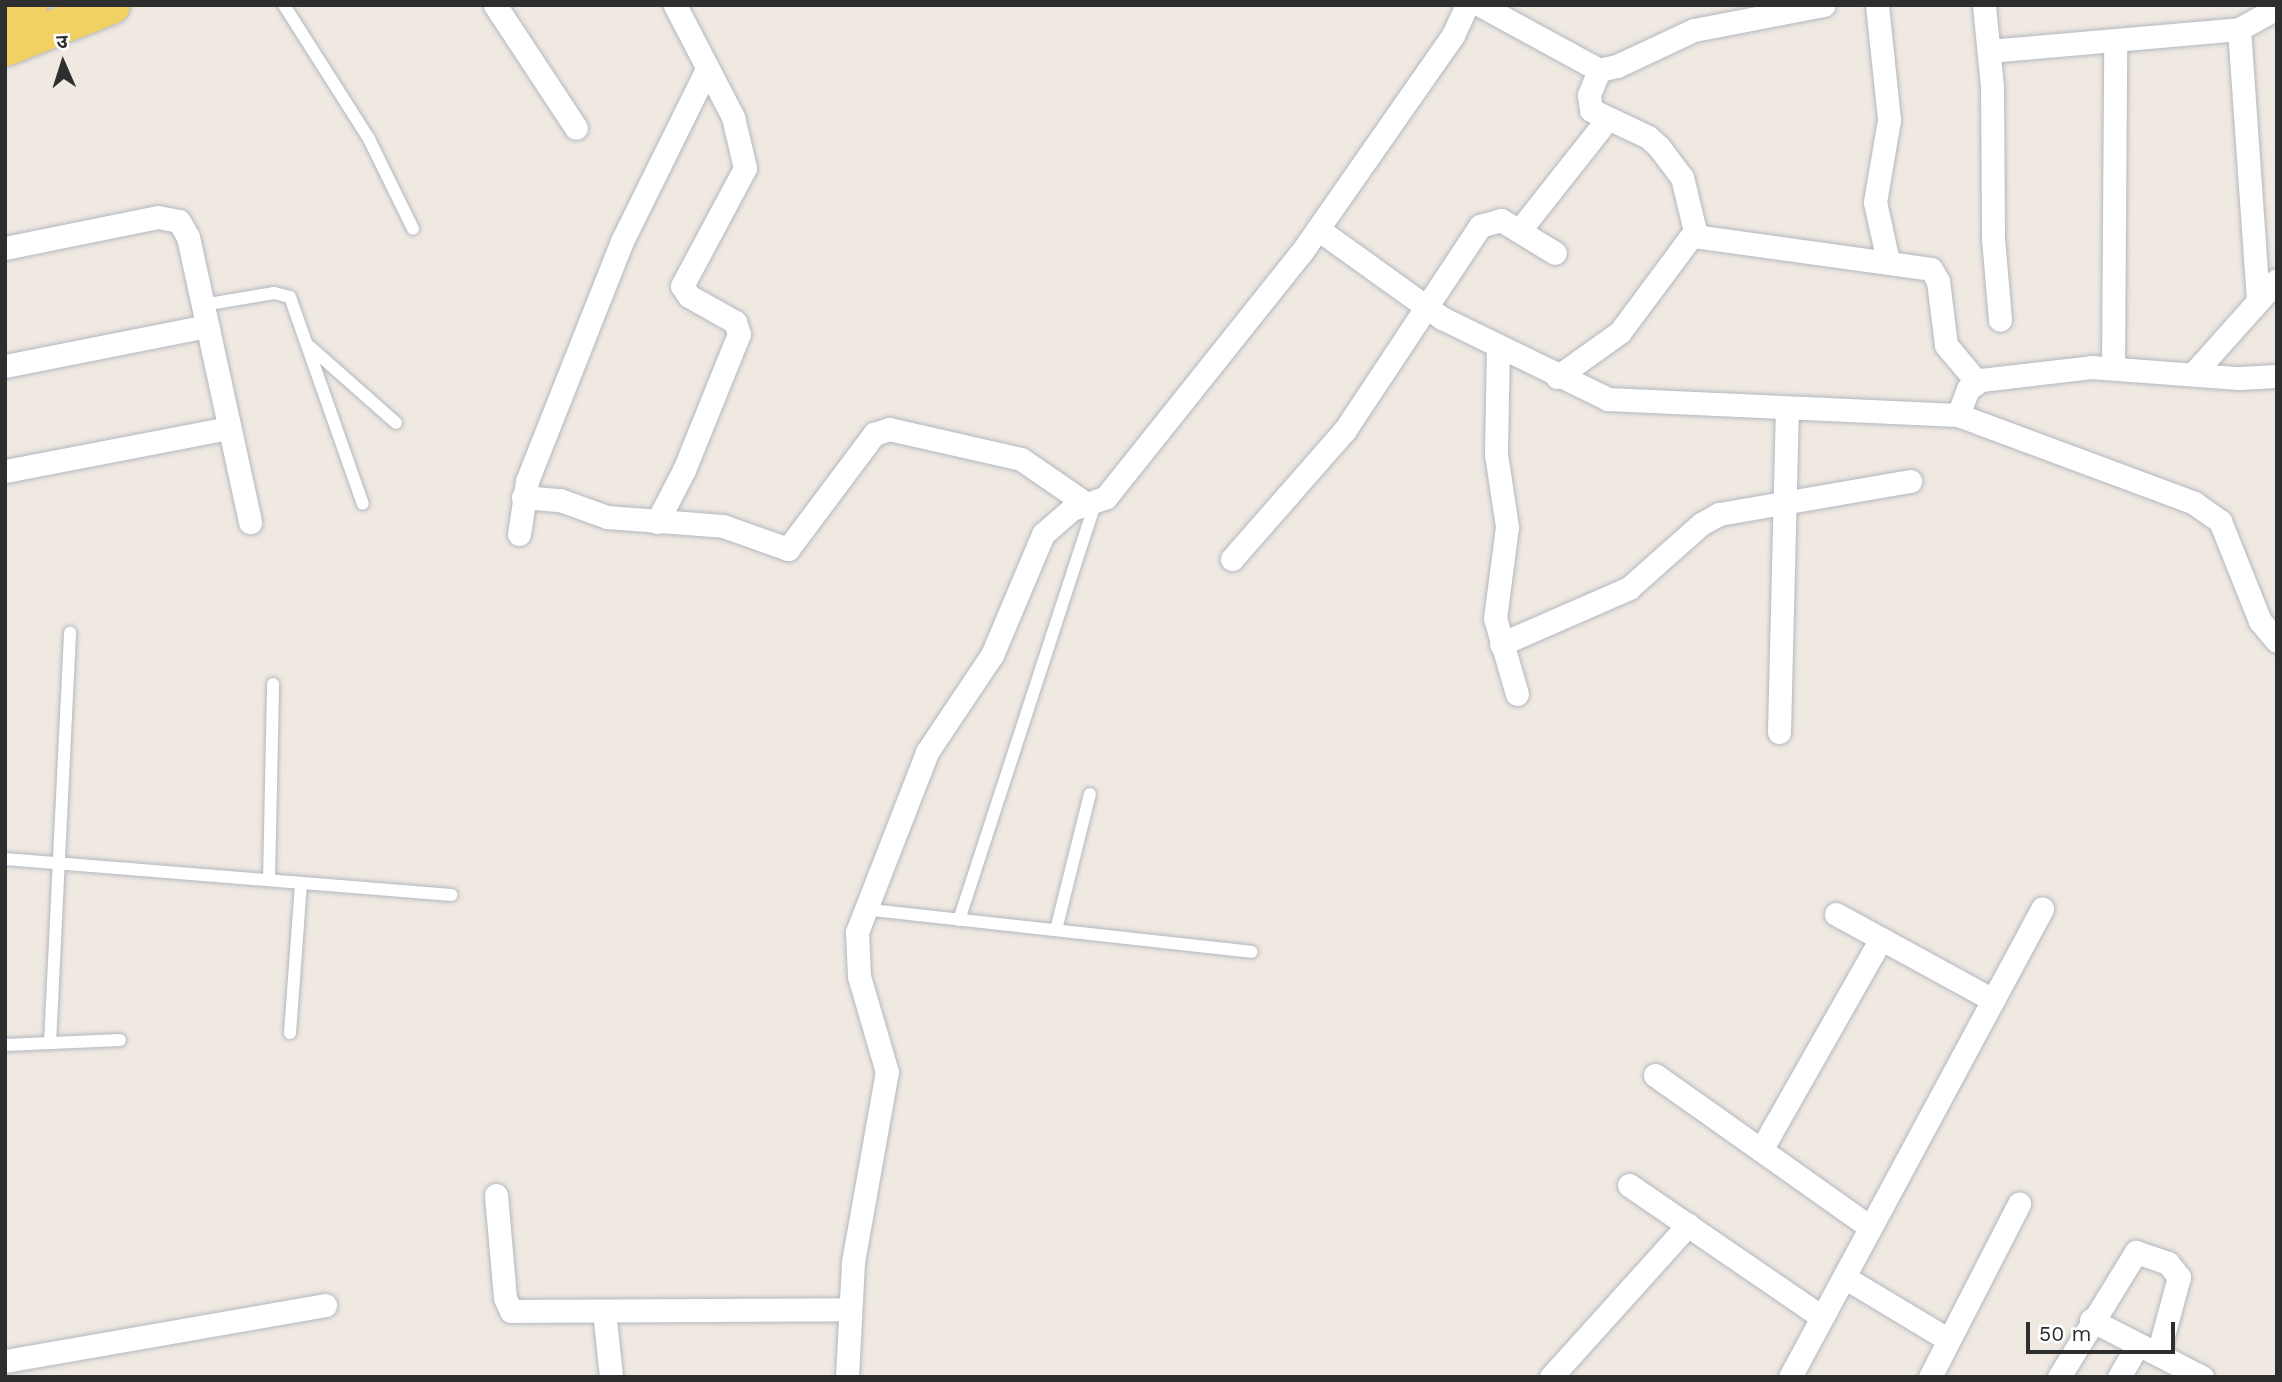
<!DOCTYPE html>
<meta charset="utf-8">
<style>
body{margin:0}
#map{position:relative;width:2282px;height:1382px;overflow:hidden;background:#efe9e1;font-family:"Work Sans","Noto Sans Devanagari",sans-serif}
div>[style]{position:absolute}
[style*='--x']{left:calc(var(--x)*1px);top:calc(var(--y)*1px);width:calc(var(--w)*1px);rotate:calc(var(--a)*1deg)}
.roads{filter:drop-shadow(0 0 2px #b4b7c1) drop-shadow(0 0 2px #b4b7c1)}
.service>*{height:12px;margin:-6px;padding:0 6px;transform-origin:6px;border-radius:6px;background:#fff}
.minor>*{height:23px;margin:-11.5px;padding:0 11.5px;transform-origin:11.5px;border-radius:11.5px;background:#fff}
.primary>*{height:37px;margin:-18.5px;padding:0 18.5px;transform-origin:18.5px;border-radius:18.5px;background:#f2d163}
span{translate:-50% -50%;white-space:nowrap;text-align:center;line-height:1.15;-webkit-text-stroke:6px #fff;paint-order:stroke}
.frame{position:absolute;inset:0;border:7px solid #2e2e2e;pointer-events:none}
.north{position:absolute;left:28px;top:28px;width:70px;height:70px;-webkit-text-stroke:5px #fff;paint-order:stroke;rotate:357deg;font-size:19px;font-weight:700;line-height:28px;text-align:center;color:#2e2e2e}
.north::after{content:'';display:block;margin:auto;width:24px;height:32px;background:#2e2e2e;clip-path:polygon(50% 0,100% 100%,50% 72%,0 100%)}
.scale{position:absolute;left:2026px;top:1322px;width:149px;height:32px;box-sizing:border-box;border:4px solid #2e2e2e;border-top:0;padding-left:9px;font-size:21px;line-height:24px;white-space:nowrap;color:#2e2e2e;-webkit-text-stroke:5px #fff;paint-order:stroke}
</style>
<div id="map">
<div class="roads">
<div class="service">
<i style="--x:284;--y:5;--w:159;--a:57.6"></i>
<i style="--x:369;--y:139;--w:100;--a:63.9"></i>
<i style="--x:203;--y:305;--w:72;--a:-9.6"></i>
<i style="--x:274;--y:293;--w:16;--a:14"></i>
<i style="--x:290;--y:297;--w:219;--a:70.6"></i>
<i style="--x:309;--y:346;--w:116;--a:41.5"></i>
<i style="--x:5;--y:859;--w:448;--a:4.6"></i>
<i style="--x:269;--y:880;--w:196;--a:-88.8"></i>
<i style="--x:863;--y:909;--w:391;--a:6.3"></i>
<i style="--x:959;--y:920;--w:438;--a:-71.9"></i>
<i style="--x:1056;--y:930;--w:140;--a:-76"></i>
<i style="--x:290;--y:1033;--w:150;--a:-85.8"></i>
<i style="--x:50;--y:1043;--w:411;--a:-87.2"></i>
<i style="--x:5;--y:1045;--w:115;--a:-2.5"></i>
</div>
<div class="minor">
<i style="--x:495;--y:5;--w:147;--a:56.6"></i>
<i style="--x:1480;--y:5;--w:136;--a:28.6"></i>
<i style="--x:1599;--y:70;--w:18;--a:-13"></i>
<i style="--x:1617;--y:66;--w:85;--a:-25.1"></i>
<i style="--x:1694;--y:30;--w:132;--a:-10.9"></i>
<i style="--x:1877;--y:5;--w:116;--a:84"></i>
<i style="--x:1889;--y:120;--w:83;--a:99.7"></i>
<i style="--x:1875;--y:202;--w:60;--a:77.6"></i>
<i style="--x:1984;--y:5;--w:82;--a:84.4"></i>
<i style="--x:1992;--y:87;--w:151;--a:89.6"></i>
<i style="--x:1993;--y:238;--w:82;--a:85.1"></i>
<i style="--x:2239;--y:29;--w:270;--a:86"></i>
<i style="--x:1989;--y:51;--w:251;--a:-5"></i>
<i style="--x:2239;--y:29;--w:43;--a:-28.9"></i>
<i style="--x:1599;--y:70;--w:27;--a:112"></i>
<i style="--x:1589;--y:95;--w:15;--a:82"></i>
<i style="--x:1591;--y:110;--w:63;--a:25.3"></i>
<i style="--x:1648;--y:137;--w:15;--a:42"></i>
<i style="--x:1659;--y:147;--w:38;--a:53"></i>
<i style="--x:1682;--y:177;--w:56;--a:76.5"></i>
<i style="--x:1695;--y:231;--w:8;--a:45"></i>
<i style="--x:1701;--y:237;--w:232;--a:7.9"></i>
<i style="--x:1931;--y:269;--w:14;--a:60"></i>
<i style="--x:1938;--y:281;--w:64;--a:82.9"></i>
<i style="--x:1946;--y:345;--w:48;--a:50"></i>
<i style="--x:1318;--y:229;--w:153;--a:35.7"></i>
<i style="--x:1442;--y:318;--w:185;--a:26"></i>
<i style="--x:1608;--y:399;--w:350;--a:2.6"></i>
<i style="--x:1958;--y:415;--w:252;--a:20.4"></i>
<i style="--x:2194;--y:503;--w:32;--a:35"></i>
<i style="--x:2220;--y:521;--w:108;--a:68.2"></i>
<i style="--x:2260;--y:621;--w:26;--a:50"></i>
<i style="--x:1519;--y:231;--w:140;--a:-51.7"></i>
<i style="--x:5;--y:248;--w:156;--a:-11.5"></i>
<i style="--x:158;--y:217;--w:21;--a:11"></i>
<i style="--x:179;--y:221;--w:18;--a:61"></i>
<i style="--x:188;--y:237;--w:292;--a:77.7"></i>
<i style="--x:1498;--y:347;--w:107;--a:91.1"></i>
<i style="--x:1496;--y:454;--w:74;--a:81.4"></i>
<i style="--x:1507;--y:527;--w:92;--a:97.5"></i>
<i style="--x:1495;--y:618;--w:79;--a:73.9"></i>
<i style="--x:5;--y:366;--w:206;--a:-11.2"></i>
<i style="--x:2113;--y:367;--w:325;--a:-89.6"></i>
<i style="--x:2193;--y:374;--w:126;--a:-48.2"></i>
<i style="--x:1557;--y:377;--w:77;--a:-35.5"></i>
<i style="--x:1620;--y:332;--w:126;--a:-53.4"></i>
<i style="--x:1958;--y:415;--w:28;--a:-69"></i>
<i style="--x:1968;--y:389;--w:16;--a:-35"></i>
<i style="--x:1981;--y:380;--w:111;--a:-6.7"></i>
<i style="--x:2091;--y:367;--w:148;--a:4.3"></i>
<i style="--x:2239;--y:378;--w:38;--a:-3"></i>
<i style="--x:5;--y:471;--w:228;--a:-10.9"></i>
<i style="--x:523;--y:497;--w:37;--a:5"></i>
<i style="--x:560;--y:500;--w:50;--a:19.9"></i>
<i style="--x:607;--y:517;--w:116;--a:4.4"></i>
<i style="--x:723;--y:526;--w:69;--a:19.5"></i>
<i style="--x:788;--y:549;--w:144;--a:-53.2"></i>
<i style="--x:874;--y:434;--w:16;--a:-18"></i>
<i style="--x:889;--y:429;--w:135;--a:12.8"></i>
<i style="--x:1021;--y:459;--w:81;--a:34.5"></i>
<i style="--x:657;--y:522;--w:59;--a:-62.6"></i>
<i style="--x:684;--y:470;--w:147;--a:-68"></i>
<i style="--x:739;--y:334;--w:13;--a:-108"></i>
<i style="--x:735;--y:322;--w:53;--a:-150.5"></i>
<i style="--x:689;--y:296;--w:12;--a:-125"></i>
<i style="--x:682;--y:286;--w:134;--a:-61.9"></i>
<i style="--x:745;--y:168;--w:52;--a:-103.2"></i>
<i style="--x:733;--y:117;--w:126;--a:-117.4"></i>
<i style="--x:519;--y:534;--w:54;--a:-81.4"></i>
<i style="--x:527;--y:481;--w:258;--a:-68.4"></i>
<i style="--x:622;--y:241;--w:192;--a:-63.7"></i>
<i style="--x:1232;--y:559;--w:171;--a:-48.8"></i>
<i style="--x:1345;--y:430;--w:245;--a:-56.5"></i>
<i style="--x:1480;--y:226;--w:22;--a:-16"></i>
<i style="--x:1501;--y:220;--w:63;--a:31.4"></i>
<i style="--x:1501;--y:644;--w:140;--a:-23.6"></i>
<i style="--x:1629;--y:588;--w:96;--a:-41.6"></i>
<i style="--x:1701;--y:524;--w:21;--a:-29"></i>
<i style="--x:1719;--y:514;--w:194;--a:-9.8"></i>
<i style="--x:1779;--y:732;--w:324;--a:-88.6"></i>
<i style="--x:1836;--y:914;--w:179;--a:28.7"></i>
<i style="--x:1655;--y:1075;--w:263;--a:35.3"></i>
<i style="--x:1761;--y:1150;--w:243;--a:-60.4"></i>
<i style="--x:1629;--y:1185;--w:234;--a:34.4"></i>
<i style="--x:496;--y:1195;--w:103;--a:85"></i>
<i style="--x:505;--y:1298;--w:14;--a:65"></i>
<i style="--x:511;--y:1311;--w:339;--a:-0.3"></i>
<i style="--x:1844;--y:1277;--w:122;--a:31"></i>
<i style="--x:604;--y:1311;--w:66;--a:83.9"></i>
<i style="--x:2091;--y:1320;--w:125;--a:27.2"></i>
<i style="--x:5;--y:1361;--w:325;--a:-9.9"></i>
<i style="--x:847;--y:1377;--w:115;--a:-87"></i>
<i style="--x:853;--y:1262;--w:193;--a:-79.9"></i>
<i style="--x:887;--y:1072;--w:100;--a:-106.3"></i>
<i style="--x:859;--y:976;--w:44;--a:-92.6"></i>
<i style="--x:857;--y:932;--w:193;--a:-68.7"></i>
<i style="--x:927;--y:752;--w:117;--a:-56.2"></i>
<i style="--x:992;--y:655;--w:131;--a:-67.1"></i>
<i style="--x:1043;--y:534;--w:38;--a:-41"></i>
<i style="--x:1072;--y:509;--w:36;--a:-19"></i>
<i style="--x:1106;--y:497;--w:312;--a:-51.4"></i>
<i style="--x:1301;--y:253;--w:266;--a:-55.1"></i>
<i style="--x:1453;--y:35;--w:33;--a:-65"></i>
<i style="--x:1551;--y:1377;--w:205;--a:-48"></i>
<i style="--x:1790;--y:1377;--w:532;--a:-61.7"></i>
<i style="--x:1930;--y:1377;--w:195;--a:-62.8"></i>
<i style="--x:2059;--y:1377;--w:147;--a:-58.4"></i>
<i style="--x:2136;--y:1252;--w:34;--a:19"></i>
<i style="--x:2168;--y:1263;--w:18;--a:52"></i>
<i style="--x:2179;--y:1277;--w:80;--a:105.3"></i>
<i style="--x:2119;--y:1377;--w:38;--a:-60"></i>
</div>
<div class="primary">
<i style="--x:5;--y:14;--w:25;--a:-21"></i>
<i style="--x:5;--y:47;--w:114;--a:-21.6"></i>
</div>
</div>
<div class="frame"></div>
<div class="north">उ</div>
<div class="scale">50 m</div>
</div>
